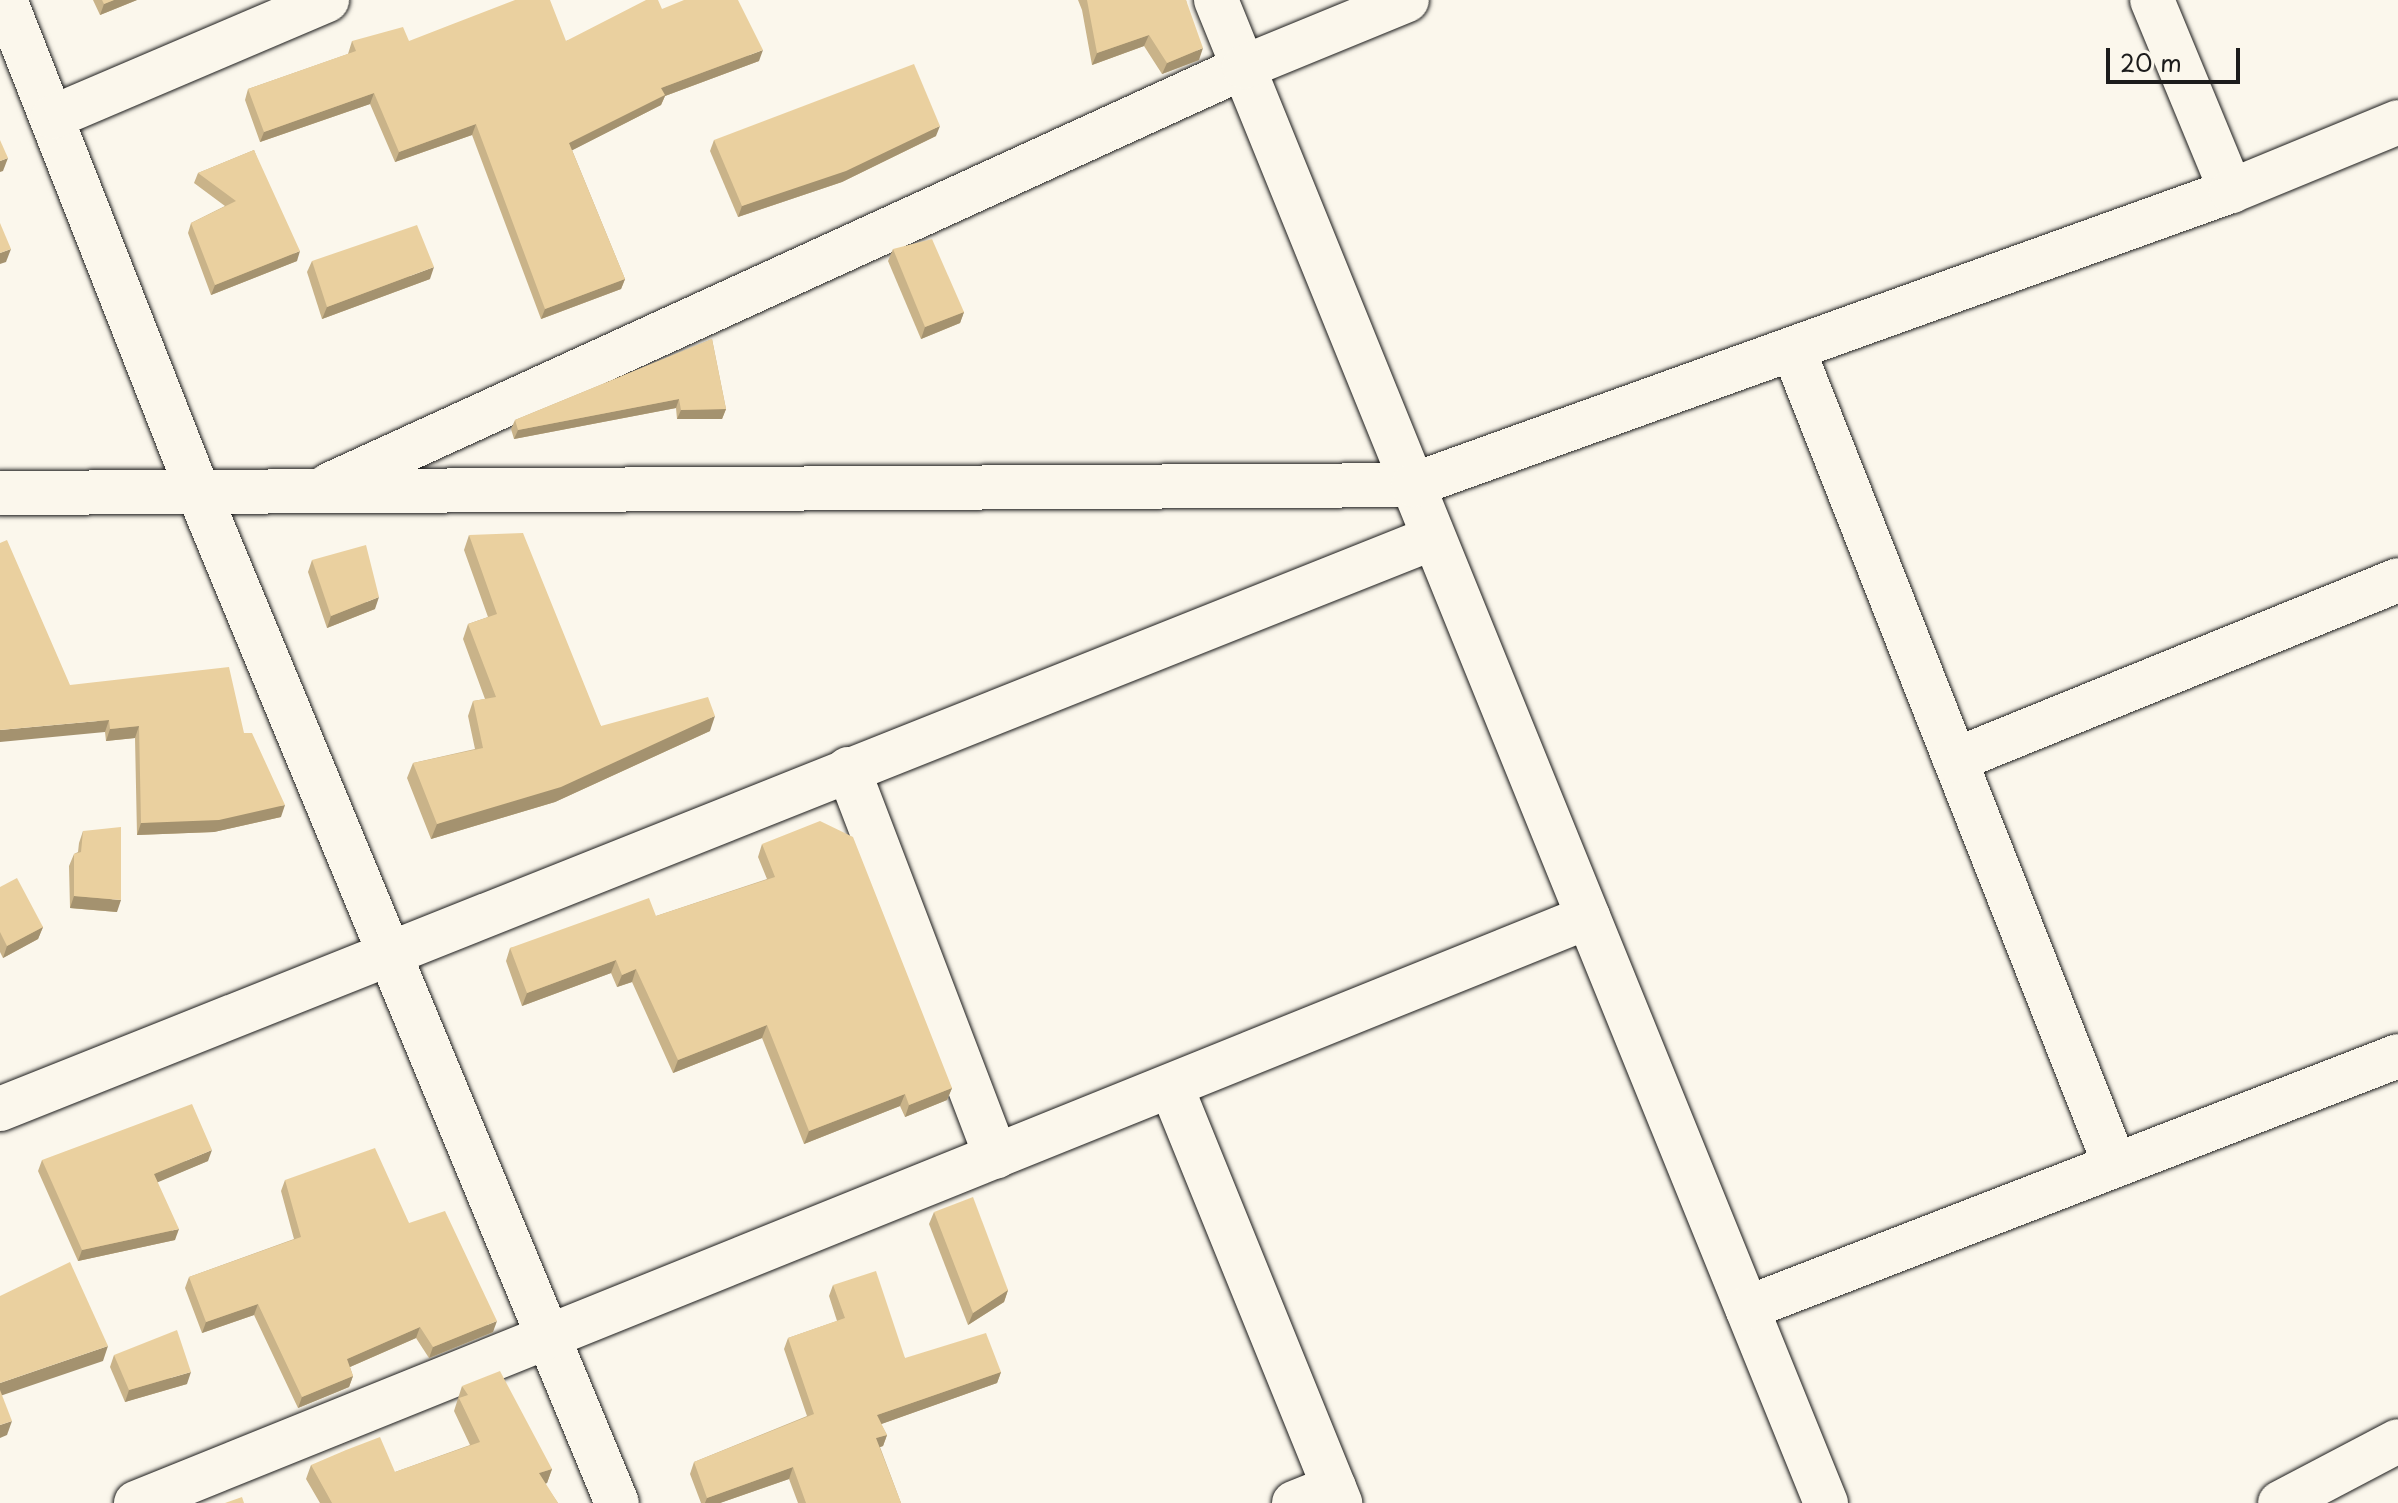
<!DOCTYPE html>
<style>
body{margin:0}
#map{position:relative;width:2398px;height:1503px;overflow:hidden;background:#fbf7ec;font-family:"Playpen Sans",sans-serif}
div>[style]{position:absolute}
[style*='--x']{left:calc(var(--x)*1px);top:calc(var(--y)*1px);width:calc(var(--w)*1px);rotate:calc(var(--a)*1deg)}
.roads{filter:drop-shadow(0 0 2px #1c1c1c) drop-shadow(0 0 2px #1c1c1c)}
.minor>*{height:44px;margin:-22px;padding:0 22px;transform-origin:22px;border-radius:22px;background:#fbf7ec}
.wall>*{inset:0;background:#c9b389}
.shaded-wall>*{inset:0;background:#a4926f}
.building>*{inset:0;background:#ead09f}
span{translate:-50% -50%;white-space:nowrap;text-align:center;line-height:1.15;-webkit-text-stroke:6px #fbf7ec;paint-order:stroke}
.scale{position:absolute;left:2106px;top:48px;width:134px;height:36px;box-sizing:border-box;border:4px solid #1c1c1c;border-top:0;padding-left:10px;font-size:24px;line-height:28px;white-space:nowrap;color:#1c1c1c;-webkit-text-stroke:6px #fbf7ec;paint-order:stroke}
</style>
<div id="map">
<div class="roads">
<div class="minor">
<i style="--x:5;--y:0;--w:531;--a:68.56"></i>
<i style="--x:199;--y:494;--w:1092;--a:67.5"></i>
<i style="--x:1216;--y:0;--w:1622;--a:67.91"></i>
<i style="--x:2152;--y:0;--w:207;--a:67.5"></i>
<i style="--x:53;--y:117;--w:298;--a:-23.1"></i>
<i style="--x:1793;--y:349;--w:877;--a:68.47"></i>
<i style="--x:329;--y:485;--w:1006;--a:-24.55"></i>
<i style="--x:1244;--y:67;--w:176;--a:-22.3"></i>
<i style="--x:0;--y:493;--w:1413;--a:-0.32"></i>
<i style="--x:1413;--y:485;--w:869;--a:-19.77"></i>
<i style="--x:2231;--y:191;--w:181;--a:-22.4"></i>
<i style="--x:1955;--y:760;--w:478;--a:-22.1"></i>
<i style="--x:848;--y:769;--w:415;--a:69.1"></i>
<i style="--x:1171;--y:1086;--w:450;--a:67.9"></i>
<i style="--x:0;--y:1109;--w:1543;--a:-21.73"></i>
<i style="--x:1747;--y:1308;--w:698;--a:-21.16"></i>
<i style="--x:136;--y:1503;--w:1566;--a:-21.98"></i>
<i style="--x:1294;--y:1503;--w:43;--a:-21.8"></i>
<i style="--x:2280;--y:1503;--w:133;--a:-27.7"></i>
</div>
</div>
<div class="wall">
<i style="clip-path:polygon(93px 0,137px 0,100px 15px)"></i>
<i style="clip-path:polygon(1078px 0,1186px 0,1199px 60px,1162px 74px,1144px 46px,1092px 65px,1082px 10px)"></i>
<i style="clip-path:polygon(662px 9px,759px 61px,665px 96px,661px 105px,572px 150px,625px 279px,621px 289px,541px 319px,472px 135px,395px 162px,370px 104px,260px 142px,245px 100px,248px 89px,348px 54px,352px 41px,566px 41px)"></i>
<i style="clip-path:polygon(936px 136px,842px 182px,738px 217px,710px 151px,714px 140px)"></i>
<i style="clip-path:polygon(254px 150px,297px 261px,211px 295px,188px 233px,191px 223px,225px 206px,194px 183px,198px 173px)"></i>
<i style="clip-path:polygon(893px 249px,964px 312px,960px 323px,921px 339px,888px 261px)"></i>
<i style="clip-path:polygon(312px 261px,430px 279px,322px 319px,307px 272px)"></i>
<i style="clip-path:polygon(712px 339px,726px 409px,722px 419px,677px 419px,676px 408px,514px 439px,511px 429px,515px 420px)"></i>
<i style="clip-path:polygon(469px 535px,601px 726px,710px 731px,555px 802px,431px 839px,407px 778px,413px 763px,475px 749px,468px 716px,473px 701px,485px 699px,463px 639px,468px 624px,488px 617px,464px 550px)"></i>
<i style="clip-path:polygon(312px 560px,375px 609px,327px 628px,308px 572px)"></i>
<i style="clip-path:polygon(70px 685px,244px 733px,281px 817px,214px 832px,137px 835px,135px 738px,106px 741px,105px 732px)"></i>
<i style="clip-path:polygon(83px 831px,117px 912px,70px 908px,69px 866px,74px 854px,78px 852px,79px 843px)"></i>
<i style="clip-path:polygon(762px 844px,952px 1088px,947px 1100px,905px 1117px,900px 1106px,804px 1144px,762px 1038px,673px 1073px,632px 982px,617px 987px,611px 973px,522px 1006px,506px 961px,510px 948px,656px 916px,767px 879px,758px 857px)"></i>
<i style="clip-path:polygon(0 887px,43px 927px,38px 939px,3px 958px,0 952px)"></i>
<i style="clip-path:polygon(42px 1160px,208px 1161px,157px 1182px,175px 1240px,78px 1261px,38px 1171px)"></i>
<i style="clip-path:polygon(285px 1180px,409px 1223px,493px 1332px,429px 1358px,416px 1338px,350px 1367px,353px 1376px,349px 1387px,298px 1408px,254px 1315px,202px 1333px,185px 1288px,189px 1277px,294px 1239px,281px 1191px)"></i>
<i style="clip-path:polygon(934px 1212px,1008px 1290px,1004px 1302px,968px 1325px,929px 1224px)"></i>
<i style="clip-path:polygon(833px 1285px,905px 1358px,1001px 1372px,997px 1383px,881px 1424px,887px 1435px,883px 1446px,880px 1447px,901px 1503px,798px 1503px,789px 1479px,720px 1503px,701px 1503px,690px 1474px,694px 1462px,807px 1416px,784px 1349px,788px 1338px,837px 1321px,829px 1296px)"></i>
<i style="clip-path:polygon(114px 1355px,187px 1384px,125px 1402px,110px 1367px)"></i>
<i style="clip-path:polygon(462px 1386px,552px 1469px,547px 1483px,545px 1484px,558px 1503px,320px 1503px,306px 1479px,311px 1465px,395px 1472px,470px 1445px,454px 1411px)"></i>
</div>
<div class="shaded-wall">
<i style="clip-path:polygon(114px 0,137px 0,100px 15px,104px 4px)"></i>
<i style="clip-path:polygon(1149px 35px,1144px 46px,1092px 65px,1097px 53px)"></i>
<i style="clip-path:polygon(1203px 48px,1199px 60px,1162px 74px,1167px 63px)"></i>
<i style="clip-path:polygon(763px 50px,759px 61px,665px 96px,661px 105px,565px 154px,569px 143px,661px 88px)"></i>
<i style="clip-path:polygon(374px 93px,370px 104px,260px 142px,264px 132px)"></i>
<i style="clip-path:polygon(476px 124px,472px 135px,395px 162px,399px 152px)"></i>
<i style="clip-path:polygon(940px 126px,936px 136px,842px 182px,738px 217px,742px 206px)"></i>
<i style="clip-path:polygon(8px 158px,3px 171px,0 172px,0 161px)"></i>
<i style="clip-path:polygon(11px 249px,6px 262px,0 264px,0 253px)"></i>
<i style="clip-path:polygon(300px 251px,297px 261px,211px 295px,215px 285px)"></i>
<i style="clip-path:polygon(434px 267px,430px 279px,322px 319px,327px 307px)"></i>
<i style="clip-path:polygon(625px 279px,621px 289px,541px 319px,545px 309px)"></i>
<i style="clip-path:polygon(964px 312px,960px 323px,921px 339px,925px 327px)"></i>
<i style="clip-path:polygon(679px 399px,676px 408px,514px 439px,518px 430px)"></i>
<i style="clip-path:polygon(726px 409px,722px 419px,677px 419px,681px 410px)"></i>
<i style="clip-path:polygon(379px 597px,375px 609px,327px 628px,331px 616px)"></i>
<i style="clip-path:polygon(715px 716px,710px 731px,555px 802px,431px 839px,437px 824px)"></i>
<i style="clip-path:polygon(109px 720px,105px 732px,0 742px,0 730px)"></i>
<i style="clip-path:polygon(139px 726px,135px 738px,106px 741px,110px 729px)"></i>
<i style="clip-path:polygon(285px 805px,281px 817px,214px 832px,137px 835px,141px 823px)"></i>
<i style="clip-path:polygon(74px 896px,121px 900px,117px 912px,70px 908px)"></i>
<i style="clip-path:polygon(43px 927px,38px 939px,3px 958px,7px 946px)"></i>
<i style="clip-path:polygon(616px 960px,611px 973px,522px 1006px,527px 993px)"></i>
<i style="clip-path:polygon(636px 969px,632px 982px,617px 987px,622px 975px)"></i>
<i style="clip-path:polygon(767px 1025px,762px 1038px,673px 1073px,678px 1060px)"></i>
<i style="clip-path:polygon(952px 1088px,947px 1100px,905px 1117px,909px 1105px)"></i>
<i style="clip-path:polygon(905px 1094px,900px 1106px,804px 1144px,809px 1131px)"></i>
<i style="clip-path:polygon(212px 1150px,208px 1161px,149px 1186px,154px 1174px)"></i>
<i style="clip-path:polygon(179px 1229px,175px 1240px,78px 1261px,82px 1250px)"></i>
<i style="clip-path:polygon(1008px 1290px,1004px 1302px,968px 1325px,973px 1313px)"></i>
<i style="clip-path:polygon(258px 1304px,254px 1315px,202px 1333px,206px 1322px)"></i>
<i style="clip-path:polygon(497px 1321px,493px 1332px,429px 1358px,433px 1347px)"></i>
<i style="clip-path:polygon(420px 1327px,416px 1338px,343px 1370px,347px 1359px)"></i>
<i style="clip-path:polygon(108px 1346px,103px 1361px,0 1396px,0 1383px)"></i>
<i style="clip-path:polygon(191px 1372px,187px 1384px,125px 1402px,129px 1390px)"></i>
<i style="clip-path:polygon(1001px 1372px,997px 1383px,873px 1427px,877px 1415px)"></i>
<i style="clip-path:polygon(353px 1376px,349px 1387px,298px 1408px,302px 1397px)"></i>
<i style="clip-path:polygon(12px 1421px,7px 1435px,0 1438px,0 1425px)"></i>
<i style="clip-path:polygon(887px 1435px,883px 1446px,872px 1450px,876px 1438px)"></i>
<i style="clip-path:polygon(793px 1467px,789px 1479px,720px 1503px,705px 1503px,707px 1498px)"></i>
<i style="clip-path:polygon(552px 1469px,547px 1483px,534px 1487px,539px 1473px)"></i>
</div>
<div class="building">
<i style="clip-path:polygon(102px 0,114px 0,104px 4px)"></i>
<i style="clip-path:polygon(515px 0,550px 0,566px 41px,646px 0,658px 0,662px 9px,684px 0,738px 0,763px 50px,661px 88px,665px 95px,569px 143px,625px 279px,545px 309px,476px 124px,399px 152px,374px 93px,264px 132px,248px 89px,356px 51px,352px 41px,403px 27px,409px 41px)"></i>
<i style="clip-path:polygon(1087px 0,1186px 0,1203px 48px,1167px 63px,1149px 35px,1097px 53px)"></i>
<i style="clip-path:polygon(914px 64px,940px 126px,846px 171px,742px 206px,714px 140px)"></i>
<i style="clip-path:polygon(0 140px,8px 158px,0 161px)"></i>
<i style="clip-path:polygon(254px 150px,300px 251px,215px 285px,191px 223px,236px 201px,198px 173px)"></i>
<i style="clip-path:polygon(0 223px,11px 249px,0 253px)"></i>
<i style="clip-path:polygon(417px 225px,434px 267px,327px 307px,312px 261px)"></i>
<i style="clip-path:polygon(932px 239px,964px 312px,925px 327px,893px 249px)"></i>
<i style="clip-path:polygon(712px 339px,726px 409px,681px 410px,679px 399px,518px 430px,515px 420px)"></i>
<i style="clip-path:polygon(523px 533px,601px 726px,708px 697px,715px 716px,561px 787px,437px 824px,413px 763px,483px 748px,473px 701px,496px 697px,468px 624px,497px 614px,469px 535px)"></i>
<i style="clip-path:polygon(7px 540px,70px 685px,229px 667px,244px 733px,252px 733px,285px 805px,219px 820px,141px 823px,139px 726px,110px 729px,109px 720px,0 730px,0 543px)"></i>
<i style="clip-path:polygon(366px 545px,379px 597px,331px 616px,312px 560px)"></i>
<i style="clip-path:polygon(820px 821px,853px 837px,952px 1088px,909px 1105px,905px 1094px,809px 1131px,767px 1025px,678px 1060px,636px 969px,622px 975px,616px 960px,527px 993px,510px 948px,649px 898px,656px 916px,775px 877px,762px 844px)"></i>
<i style="clip-path:polygon(121px 827px,121px 900px,74px 896px,74px 854px,81px 852px,83px 831px)"></i>
<i style="clip-path:polygon(17px 878px,43px 927px,7px 946px,0 932px,0 887px)"></i>
<i style="clip-path:polygon(192px 1104px,212px 1150px,154px 1174px,179px 1229px,82px 1250px,42px 1160px)"></i>
<i style="clip-path:polygon(375px 1148px,409px 1223px,445px 1211px,497px 1321px,433px 1347px,420px 1327px,347px 1359px,353px 1376px,302px 1397px,258px 1304px,206px 1322px,189px 1277px,301px 1237px,285px 1180px)"></i>
<i style="clip-path:polygon(973px 1197px,1008px 1290px,973px 1313px,934px 1212px)"></i>
<i style="clip-path:polygon(70px 1262px,108px 1346px,0 1383px,0 1296px)"></i>
<i style="clip-path:polygon(876px 1271px,905px 1358px,986px 1333px,1001px 1372px,877px 1415px,887px 1435px,876px 1438px,901px 1503px,806px 1503px,793px 1467px,707px 1498px,694px 1462px,814px 1414px,788px 1338px,845px 1318px,833px 1285px)"></i>
<i style="clip-path:polygon(177px 1330px,191px 1372px,129px 1390px,114px 1355px)"></i>
<i style="clip-path:polygon(500px 1371px,552px 1469px,539px 1473px,558px 1503px,332px 1503px,311px 1465px,346px 1450px,380px 1437px,395px 1472px,480px 1442px,459px 1398px,468px 1395px,462px 1386px)"></i>
<i style="clip-path:polygon(0 1390px,12px 1421px,0 1425px)"></i>
<i style="clip-path:polygon(242px 1497px,244px 1503px,225px 1503px)"></i>
</div>
<div class="scale">20 m</div>
</div>
